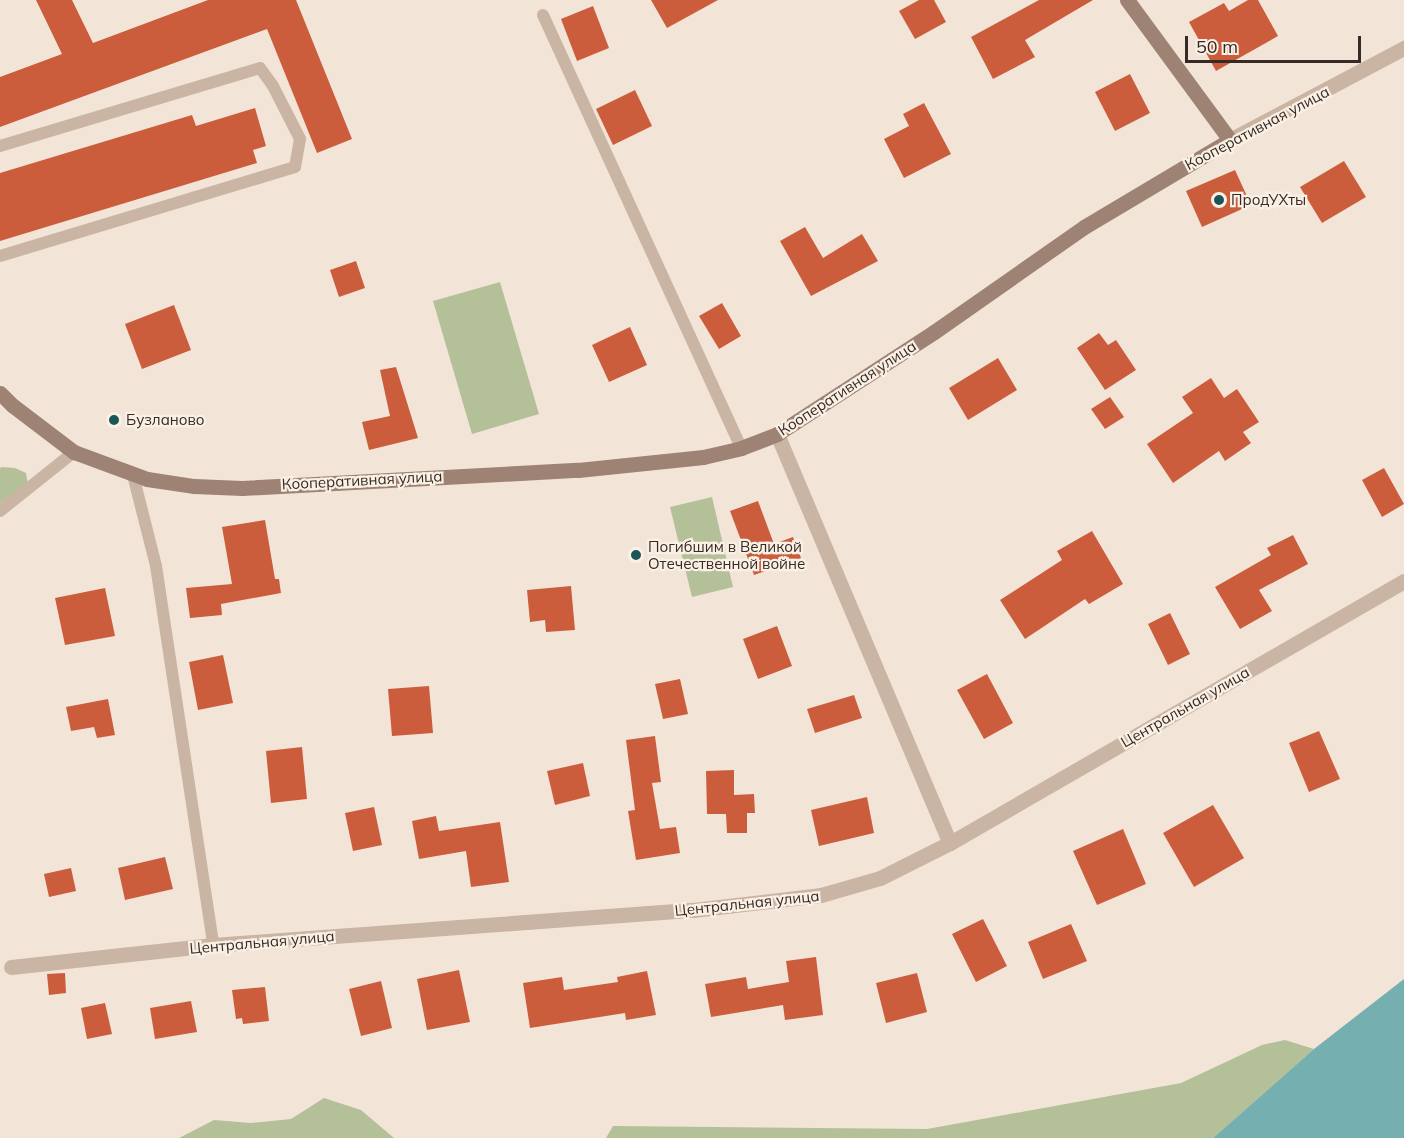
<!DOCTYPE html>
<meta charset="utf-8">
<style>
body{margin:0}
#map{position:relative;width:1404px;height:1138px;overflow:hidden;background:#f2e5d8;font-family:Mulish,sans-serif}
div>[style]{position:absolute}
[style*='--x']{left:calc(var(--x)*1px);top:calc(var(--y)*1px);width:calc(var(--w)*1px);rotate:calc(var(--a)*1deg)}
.green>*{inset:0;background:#b4c198}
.water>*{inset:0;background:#76afb0}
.building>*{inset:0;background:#cb5d3d}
.lane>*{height:12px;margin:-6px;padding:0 6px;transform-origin:6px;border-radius:6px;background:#cab5a4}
.street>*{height:15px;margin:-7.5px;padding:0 7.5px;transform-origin:7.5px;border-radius:7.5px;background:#cab5a4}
.secondary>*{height:15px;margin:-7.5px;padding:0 7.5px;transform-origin:7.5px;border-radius:7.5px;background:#9e8375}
.dots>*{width:16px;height:16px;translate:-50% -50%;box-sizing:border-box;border:3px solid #faf0e4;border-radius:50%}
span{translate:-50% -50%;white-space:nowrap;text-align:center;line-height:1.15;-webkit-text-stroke:4.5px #faf0e4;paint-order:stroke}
.street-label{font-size:15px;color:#352a26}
.poi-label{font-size:15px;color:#352a26}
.left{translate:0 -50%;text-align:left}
.scale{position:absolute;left:1185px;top:36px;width:176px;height:27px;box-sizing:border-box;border:3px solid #352a26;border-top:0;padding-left:8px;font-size:18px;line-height:21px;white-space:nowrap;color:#352a26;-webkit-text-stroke:4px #faf0e4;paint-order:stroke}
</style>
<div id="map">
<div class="green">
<i style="clip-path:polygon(500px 282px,539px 414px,472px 434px,433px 301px)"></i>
<i style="clip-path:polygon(2px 467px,15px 468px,26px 473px,28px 484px,0 503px,0 468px)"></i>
<i style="clip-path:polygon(712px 497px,733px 587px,692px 597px,670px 507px)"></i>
<i style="clip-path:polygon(1285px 1040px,1314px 1049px,1213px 1138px,606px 1138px,613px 1126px,927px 1129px,1181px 1083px,1262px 1045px)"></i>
<i style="clip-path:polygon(324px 1098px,361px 1110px,394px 1138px,179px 1138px,214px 1120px,251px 1123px,291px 1119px)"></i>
</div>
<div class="water">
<i style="clip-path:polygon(1404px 979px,1404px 1138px,1213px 1138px,1314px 1049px)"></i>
</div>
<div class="building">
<i style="clip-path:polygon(36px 0,72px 0,93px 43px,208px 0,296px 0,352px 139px,317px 153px,267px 29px,0 127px,0 77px,62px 54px)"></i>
<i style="clip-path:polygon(651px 0,718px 0,667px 28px)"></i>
<i style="clip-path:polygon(919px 0,934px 0,946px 22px,915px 39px,899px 11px)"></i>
<i style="clip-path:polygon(1039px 0,1093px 0,1025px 40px,1035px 57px,993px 79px,971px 37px)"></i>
<i style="clip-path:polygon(1248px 0,1258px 0,1278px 36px,1216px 71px,1189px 22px,1224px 3px,1229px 11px)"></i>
<i style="clip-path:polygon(593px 6px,609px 48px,577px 61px,561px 19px)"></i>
<i style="clip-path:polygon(1130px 74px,1150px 113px,1115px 131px,1095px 92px)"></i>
<i style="clip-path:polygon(635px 90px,652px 126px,613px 145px,596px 109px)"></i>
<i style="clip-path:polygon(924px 103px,951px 154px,904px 178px,884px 139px,909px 126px,903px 114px)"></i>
<i style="clip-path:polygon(255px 108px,266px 146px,253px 150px,257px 163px,0 241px,0 173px,192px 115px,196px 126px)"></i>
<i style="clip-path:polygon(1344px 161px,1366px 197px,1322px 223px,1300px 187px)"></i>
<i style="clip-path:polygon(1235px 170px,1251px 205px,1202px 227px,1186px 191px)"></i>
<i style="clip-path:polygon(805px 227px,823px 258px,862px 234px,878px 261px,811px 296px,780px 241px)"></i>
<i style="clip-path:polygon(356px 261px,365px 288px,339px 297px,330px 270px)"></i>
<i style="clip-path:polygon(722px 303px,741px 336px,719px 349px,699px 316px)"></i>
<i style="clip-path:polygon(174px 305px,191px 350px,142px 369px,125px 324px)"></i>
<i style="clip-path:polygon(630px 327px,647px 365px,609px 382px,592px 345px)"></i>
<i style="clip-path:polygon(1099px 333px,1108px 345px,1116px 340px,1136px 370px,1105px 390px,1077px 348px)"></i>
<i style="clip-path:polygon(998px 358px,1017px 390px,968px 420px,949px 388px)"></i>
<i style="clip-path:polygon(396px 367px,418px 438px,369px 450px,362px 422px,390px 416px,380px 370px)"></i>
<i style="clip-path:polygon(1211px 378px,1224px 398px,1237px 389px,1259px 422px,1243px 432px,1251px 443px,1225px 461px,1219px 451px,1173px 483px,1147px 444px,1193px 413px,1182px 397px)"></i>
<i style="clip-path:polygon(1110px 397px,1124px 417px,1105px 429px,1091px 409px)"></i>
<i style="clip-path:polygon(1384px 468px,1404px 504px,1382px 517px,1362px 480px)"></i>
<i style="clip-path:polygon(758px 501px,774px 544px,793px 537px,801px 558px,754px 575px,730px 511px)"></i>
<i style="clip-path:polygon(265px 520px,275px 579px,279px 579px,281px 593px,221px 604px,222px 615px,190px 618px,186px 588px,232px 584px,222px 527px)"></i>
<i style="clip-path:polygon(1092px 531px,1123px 584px,1089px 604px,1085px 599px,1025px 639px,1000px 600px,1062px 560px,1057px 551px)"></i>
<i style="clip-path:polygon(1293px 535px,1308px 564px,1259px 590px,1272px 611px,1240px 629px,1215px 587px,1271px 555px,1267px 548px)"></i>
<i style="clip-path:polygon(571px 586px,575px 630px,546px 632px,545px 620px,530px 622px,527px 590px)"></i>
<i style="clip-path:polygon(105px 588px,115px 636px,65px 645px,55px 598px)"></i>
<i style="clip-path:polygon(1170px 613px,1190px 654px,1168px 665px,1148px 624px)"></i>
<i style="clip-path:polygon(777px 626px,792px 666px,758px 679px,743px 639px)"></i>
<i style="clip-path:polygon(223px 655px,233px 703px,198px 710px,189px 662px)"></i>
<i style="clip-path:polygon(987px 674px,1013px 723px,984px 739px,957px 690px)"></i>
<i style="clip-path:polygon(680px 679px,688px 714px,663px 719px,655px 684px)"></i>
<i style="clip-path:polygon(429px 686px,433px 733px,392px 736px,388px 689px)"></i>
<i style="clip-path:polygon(854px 695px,862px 718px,815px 733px,807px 709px)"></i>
<i style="clip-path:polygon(108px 699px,115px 735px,97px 738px,94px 727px,71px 731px,66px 707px)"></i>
<i style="clip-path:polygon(1319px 731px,1340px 779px,1309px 792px,1289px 743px)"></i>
<i style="clip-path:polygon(655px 736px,661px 782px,652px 783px,660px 829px,676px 827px,680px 853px,636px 860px,628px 811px,635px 810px,626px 740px)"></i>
<i style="clip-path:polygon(302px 747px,307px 799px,271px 803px,266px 751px)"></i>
<i style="clip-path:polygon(583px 763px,590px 796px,555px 805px,547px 771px)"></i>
<i style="clip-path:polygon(734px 770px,734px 795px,754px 794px,755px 813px,747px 813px,747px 833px,727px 833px,726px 814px,707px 814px,706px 771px)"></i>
<i style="clip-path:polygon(867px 797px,874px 833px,819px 846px,811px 810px)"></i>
<i style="clip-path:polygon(1213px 805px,1244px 858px,1194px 887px,1163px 833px)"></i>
<i style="clip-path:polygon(374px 807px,382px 845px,353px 851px,345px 813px)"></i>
<i style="clip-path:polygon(436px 816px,439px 831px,500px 822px,509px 882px,471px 887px,466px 851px,419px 859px,412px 821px)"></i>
<i style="clip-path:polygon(1123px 829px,1146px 884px,1097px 905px,1073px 851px)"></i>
<i style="clip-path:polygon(165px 857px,173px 889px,125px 900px,118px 868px)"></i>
<i style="clip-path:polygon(71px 868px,76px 891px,49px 897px,44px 874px)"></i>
<i style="clip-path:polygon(983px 919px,1007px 966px,976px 982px,952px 934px)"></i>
<i style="clip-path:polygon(1071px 924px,1087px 961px,1043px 979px,1028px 942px)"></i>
<i style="clip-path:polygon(816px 957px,823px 1015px,785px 1020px,783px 1005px,711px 1017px,705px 984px,746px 977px,748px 989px,789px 982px,786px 961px)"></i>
<i style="clip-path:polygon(459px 970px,470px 1022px,427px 1030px,417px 979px)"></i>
<i style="clip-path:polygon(647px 971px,656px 1015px,626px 1020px,625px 1013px,530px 1028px,523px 983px,562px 977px,564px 990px,618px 982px,617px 977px)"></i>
<i style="clip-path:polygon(65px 973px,66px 993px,49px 995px,47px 974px)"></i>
<i style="clip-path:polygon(917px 973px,927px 1012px,886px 1023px,876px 983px)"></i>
<i style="clip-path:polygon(381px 981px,392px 1028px,361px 1036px,349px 989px)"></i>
<i style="clip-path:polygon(265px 987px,269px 1021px,243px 1024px,242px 1018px,236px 1019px,232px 990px)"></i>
<i style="clip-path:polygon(191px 1001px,197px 1032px,155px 1039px,150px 1008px)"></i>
<i style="clip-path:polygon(105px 1003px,112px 1034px,87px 1039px,81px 1008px)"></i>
</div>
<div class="lane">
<i style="--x:543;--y:15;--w:476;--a:65.4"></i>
<i style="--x:0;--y:146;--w:271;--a:-16.7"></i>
<i style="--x:260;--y:68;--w:22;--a:54"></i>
<i style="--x:273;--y:86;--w:59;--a:63"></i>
<i style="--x:300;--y:139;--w:28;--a:100"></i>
<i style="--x:295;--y:167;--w:308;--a:163.2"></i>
<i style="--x:133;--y:475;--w:94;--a:75.8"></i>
<i style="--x:156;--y:566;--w:383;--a:81.4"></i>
<i style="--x:0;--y:511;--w:95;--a:-38.6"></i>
</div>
<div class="street">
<i style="--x:1230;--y:140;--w:197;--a:-27.9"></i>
<i style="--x:777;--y:434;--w:444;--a:67.1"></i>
<i style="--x:11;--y:967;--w:203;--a:-6.2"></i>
<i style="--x:213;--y:945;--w:481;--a:-4.2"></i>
<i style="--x:693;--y:910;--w:129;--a:-6.7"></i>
<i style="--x:821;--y:895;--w:61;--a:-16.1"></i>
<i style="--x:880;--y:878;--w:78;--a:-26.6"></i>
<i style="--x:950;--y:843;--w:524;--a:-29.99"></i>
</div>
<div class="secondary">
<i style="--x:0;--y:393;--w:17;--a:45"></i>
<i style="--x:12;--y:405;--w:78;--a:37.2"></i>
<i style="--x:74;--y:452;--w:78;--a:20.3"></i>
<i style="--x:147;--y:479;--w:48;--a:8.5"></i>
<i style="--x:194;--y:486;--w:48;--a:2.4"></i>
<i style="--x:242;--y:488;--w:336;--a:-3.1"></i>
<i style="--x:578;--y:470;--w:126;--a:-5.9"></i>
<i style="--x:703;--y:457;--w:39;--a:-13"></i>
<i style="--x:741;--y:448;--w:39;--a:-21"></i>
<i style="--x:777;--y:434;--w:187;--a:-33"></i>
<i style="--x:934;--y:332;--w:183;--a:-35"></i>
<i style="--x:1084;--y:227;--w:170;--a:-30.8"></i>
<i style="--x:1230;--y:140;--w:174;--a:-126.3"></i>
</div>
<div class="dots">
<i style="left:1219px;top:200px;background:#1a5558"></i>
<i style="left:114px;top:420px;background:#1a5558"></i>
<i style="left:636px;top:555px;background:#1a5558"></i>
</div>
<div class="street-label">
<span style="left:1257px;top:128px;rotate:-28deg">Кооперативная улица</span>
<span style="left:847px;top:388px;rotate:-33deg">Кооперативная улица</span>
<span style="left:362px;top:480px;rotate:-3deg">Кооперативная улица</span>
<span style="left:1185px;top:707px;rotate:-30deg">Центральная улица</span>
<span style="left:747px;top:903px;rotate:-6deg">Центральная улица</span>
<span style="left:262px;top:942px;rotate:-5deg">Центральная улица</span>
</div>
<div class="poi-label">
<span class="left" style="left:1231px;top:200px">ПродУХты</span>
<span class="left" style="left:126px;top:420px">Бузланово</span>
<span class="left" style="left:648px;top:555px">Погибшим в Великой<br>Отечественной войне</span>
</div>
<div class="scale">50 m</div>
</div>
